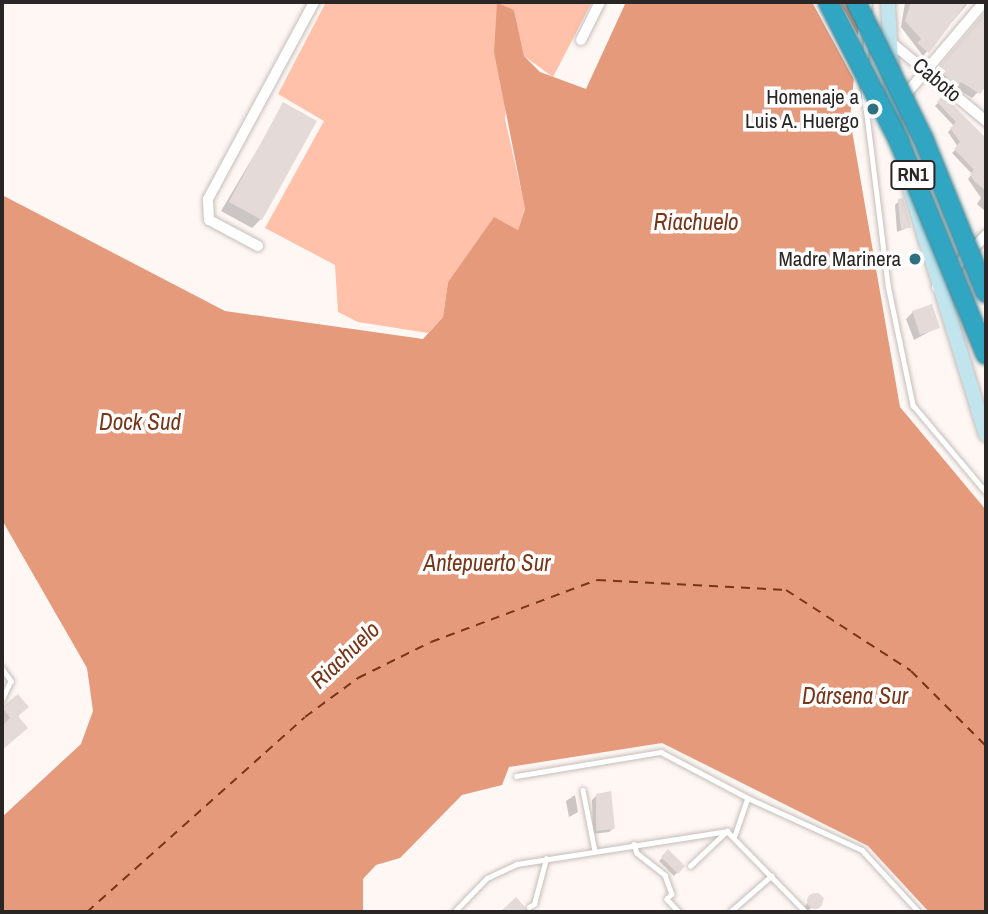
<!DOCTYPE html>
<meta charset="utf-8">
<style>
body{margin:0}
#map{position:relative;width:988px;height:914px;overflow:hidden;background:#fef7f4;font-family:"Archivo Narrow",sans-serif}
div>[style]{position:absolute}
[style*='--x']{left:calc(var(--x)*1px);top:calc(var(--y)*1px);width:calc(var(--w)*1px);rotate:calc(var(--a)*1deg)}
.green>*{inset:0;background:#ffc1a9}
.water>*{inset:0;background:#e59a7c}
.pier>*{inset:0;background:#fef7f4}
.shadow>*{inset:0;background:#0003}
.ferry>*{height:2px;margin-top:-1px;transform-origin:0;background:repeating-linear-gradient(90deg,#793517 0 9px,transparent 0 16px)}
.building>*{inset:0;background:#e4dbd8}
.round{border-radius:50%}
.roads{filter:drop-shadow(0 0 2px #c5bdb9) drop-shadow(0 0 2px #c5bdb9)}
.lane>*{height:4.5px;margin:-2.25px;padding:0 2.25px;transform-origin:2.25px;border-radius:2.25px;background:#fff}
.street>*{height:10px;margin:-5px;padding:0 5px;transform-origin:5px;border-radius:5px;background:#fff}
.secondary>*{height:14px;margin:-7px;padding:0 7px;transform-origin:7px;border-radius:7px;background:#c1e4ed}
.bridges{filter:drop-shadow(0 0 2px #2e798b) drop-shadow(0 0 2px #2e798b)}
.highway-bridge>*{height:18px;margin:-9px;padding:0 9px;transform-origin:9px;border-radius:9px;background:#31a6c2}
.dots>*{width:19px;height:19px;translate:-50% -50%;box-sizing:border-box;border:4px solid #fff;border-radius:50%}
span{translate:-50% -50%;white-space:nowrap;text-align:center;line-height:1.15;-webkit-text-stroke:7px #fff;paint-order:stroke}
.shield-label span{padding:2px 5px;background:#fff;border:2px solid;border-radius:5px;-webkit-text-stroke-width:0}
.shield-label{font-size:19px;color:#292625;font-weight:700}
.street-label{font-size:21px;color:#292625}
.poi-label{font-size:21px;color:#292625}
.right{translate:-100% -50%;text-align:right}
.water-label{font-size:23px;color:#793517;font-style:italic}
.frame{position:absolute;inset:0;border:4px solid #292625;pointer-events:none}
</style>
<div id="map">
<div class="green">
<i style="clip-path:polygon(326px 2px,592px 2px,553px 77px,524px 56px,514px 11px,505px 119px,525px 208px,518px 230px,494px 218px,448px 282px,443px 317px,428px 333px,358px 322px,338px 312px,335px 265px,265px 228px,324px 121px,278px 94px)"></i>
</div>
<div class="water">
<i style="clip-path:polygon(626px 2px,861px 2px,850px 119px,900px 407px,986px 510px,986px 912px,929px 912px,868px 846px,662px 743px,509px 767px,502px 785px,462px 795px,400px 858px,376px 865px,363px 879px,363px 912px,2px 912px,2px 817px,81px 744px,93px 711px,87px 668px,2px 520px,2px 195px,225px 311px,423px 339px,443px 317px,448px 282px,494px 217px,518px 230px,525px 209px,494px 52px,497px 3px,514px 10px,524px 56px,540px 72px,586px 89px)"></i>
</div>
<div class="pier">
<i style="clip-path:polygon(812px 2px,839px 2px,846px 13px,861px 41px,857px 85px)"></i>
</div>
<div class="shadow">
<i style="clip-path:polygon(905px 2px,969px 2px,923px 56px,901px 27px)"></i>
<i style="clip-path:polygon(986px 12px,986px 84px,972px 98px,954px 87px,950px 91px,932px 76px)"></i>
<i style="clip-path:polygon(943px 98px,986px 144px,986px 212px,977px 204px,981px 198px,968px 179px,972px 174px,952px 153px,958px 147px,948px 132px,954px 126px,935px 106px)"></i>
<i style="clip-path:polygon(284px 105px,261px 219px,252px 228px,221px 211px)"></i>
<i style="clip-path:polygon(899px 201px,909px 227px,897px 232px,895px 205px)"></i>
<i style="clip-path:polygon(913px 312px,938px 327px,914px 340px,906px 319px)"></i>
<i style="clip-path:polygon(18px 696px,19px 734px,2px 749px,2px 710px)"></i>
<i style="clip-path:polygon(575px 795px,578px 812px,569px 817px,566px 801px)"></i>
<i style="clip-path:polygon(596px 796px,614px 828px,609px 832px,593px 834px,592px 800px)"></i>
<i style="clip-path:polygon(668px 852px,683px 866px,674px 876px,659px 861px)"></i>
<i style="clip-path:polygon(818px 893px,824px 899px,805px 912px,802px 909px)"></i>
</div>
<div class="ferry">
<i style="--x:87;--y:912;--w:292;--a:-41.8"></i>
<i style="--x:305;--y:717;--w:66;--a:-36.3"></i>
<i style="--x:358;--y:678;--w:81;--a:-26.3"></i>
<i style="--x:431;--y:642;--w:177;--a:-20.5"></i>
<i style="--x:597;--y:580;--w:189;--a:3"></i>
<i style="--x:786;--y:590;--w:149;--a:32.9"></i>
<i style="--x:911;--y:671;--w:106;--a:45"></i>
</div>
<div class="building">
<i style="clip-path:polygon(911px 2px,967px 2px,929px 53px,917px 43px,921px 39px,905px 21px)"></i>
<i style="clip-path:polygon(986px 11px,986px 86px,980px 94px,961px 82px,957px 86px,937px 69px)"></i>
<i style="clip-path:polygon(943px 95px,986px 138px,986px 191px,974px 181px,970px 174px,974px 170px,954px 149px,960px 142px,950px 128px,956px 122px,937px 102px)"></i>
<i style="clip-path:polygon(283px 102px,317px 121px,262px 220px,229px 202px)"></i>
<i style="clip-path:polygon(903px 198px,910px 222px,911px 228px,901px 229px,898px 199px)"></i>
<i style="clip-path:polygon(932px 304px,940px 328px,920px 335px,912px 311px)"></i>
<i style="clip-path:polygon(18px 694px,29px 707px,18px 716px,28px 728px,2px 750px,2px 726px,10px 718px,2px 707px)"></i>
<i style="clip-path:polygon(611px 791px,615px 829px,596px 831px,596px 794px)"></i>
<i style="clip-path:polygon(668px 849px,685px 866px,678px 874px,661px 857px)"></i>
<i class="round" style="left:807px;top:893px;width:16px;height:16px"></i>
<i style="clip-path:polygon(516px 897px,529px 912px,500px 912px)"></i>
</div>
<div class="roads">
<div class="lane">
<i style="--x:868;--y:11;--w:9;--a:-84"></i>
<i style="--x:865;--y:60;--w:22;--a:-87"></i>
<i style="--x:863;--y:83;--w:204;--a:82.9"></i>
<i style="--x:888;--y:285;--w:123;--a:78.2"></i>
<i style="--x:913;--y:405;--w:114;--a:50"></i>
<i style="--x:2;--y:668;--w:16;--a:55"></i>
<i style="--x:11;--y:681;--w:21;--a:115"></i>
<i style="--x:516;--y:776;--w:147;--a:-9.4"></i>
<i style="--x:661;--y:752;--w:98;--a:27.9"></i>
<i style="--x:748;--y:798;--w:39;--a:109"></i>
<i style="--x:583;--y:790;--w:62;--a:78.9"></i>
<i style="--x:748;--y:798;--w:125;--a:24.5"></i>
<i style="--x:862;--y:850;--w:84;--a:47.4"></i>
<i style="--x:634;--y:844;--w:9;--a:72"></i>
<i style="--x:637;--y:853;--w:36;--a:38"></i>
<i style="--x:665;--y:875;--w:20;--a:70"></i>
<i style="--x:672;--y:894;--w:7;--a:135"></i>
<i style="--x:667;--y:899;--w:18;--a:47"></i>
<i style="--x:690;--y:866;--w:51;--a:-43.4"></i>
<i style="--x:529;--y:907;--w:6;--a:-31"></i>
<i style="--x:534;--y:904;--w:47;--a:-75.1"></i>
<i style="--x:454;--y:912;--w:47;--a:-45.9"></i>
<i style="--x:487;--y:878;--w:33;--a:-25"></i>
<i style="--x:517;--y:864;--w:213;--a:-8.9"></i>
<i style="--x:727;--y:831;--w:113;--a:45.7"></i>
<i style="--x:730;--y:912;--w:55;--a:-41.3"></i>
</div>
<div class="street">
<i style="--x:887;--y:39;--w:129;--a:39.6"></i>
<i style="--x:581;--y:40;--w:42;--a:-63.4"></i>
<i style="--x:901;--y:100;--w:128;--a:-49.7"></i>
<i style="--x:258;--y:246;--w:55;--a:-152"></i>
<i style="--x:209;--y:220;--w:21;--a:-93"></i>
<i style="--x:208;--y:199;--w:224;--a:-61.7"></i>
<i style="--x:937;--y:287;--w:71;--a:-46.7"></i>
</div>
<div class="secondary">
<i style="--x:888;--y:2;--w:124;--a:87.2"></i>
<i style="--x:904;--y:170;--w:277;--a:72.8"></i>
</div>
</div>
<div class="bridges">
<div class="highway-bridge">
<i style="--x:828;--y:2;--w:154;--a:62.9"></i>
<i style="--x:898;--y:139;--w:233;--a:67.8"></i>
<i style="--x:856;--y:2;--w:152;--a:63.8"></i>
<i style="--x:923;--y:138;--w:167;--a:67.9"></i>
</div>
</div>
<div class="dots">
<i style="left:873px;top:109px;background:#2d7082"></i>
<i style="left:915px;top:259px;background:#2d7082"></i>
</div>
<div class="shield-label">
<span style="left:913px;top:175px">RN1</span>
</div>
<div class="street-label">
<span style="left:937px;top:80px;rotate:40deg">Caboto</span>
</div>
<div class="poi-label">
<span class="right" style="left:859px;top:109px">Homenaje a<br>Luis A. Huergo</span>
<span class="right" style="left:901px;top:259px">Madre Marinera</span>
</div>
<div class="water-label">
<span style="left:696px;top:222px">Riachuelo</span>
<span style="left:140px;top:422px">Dock Sud</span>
<span style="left:487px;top:563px">Antepuerto Sur</span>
<span style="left:345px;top:655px;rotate:-44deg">Riachuelo</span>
<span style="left:855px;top:696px">Dársena Sur</span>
</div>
<div class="frame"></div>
</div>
